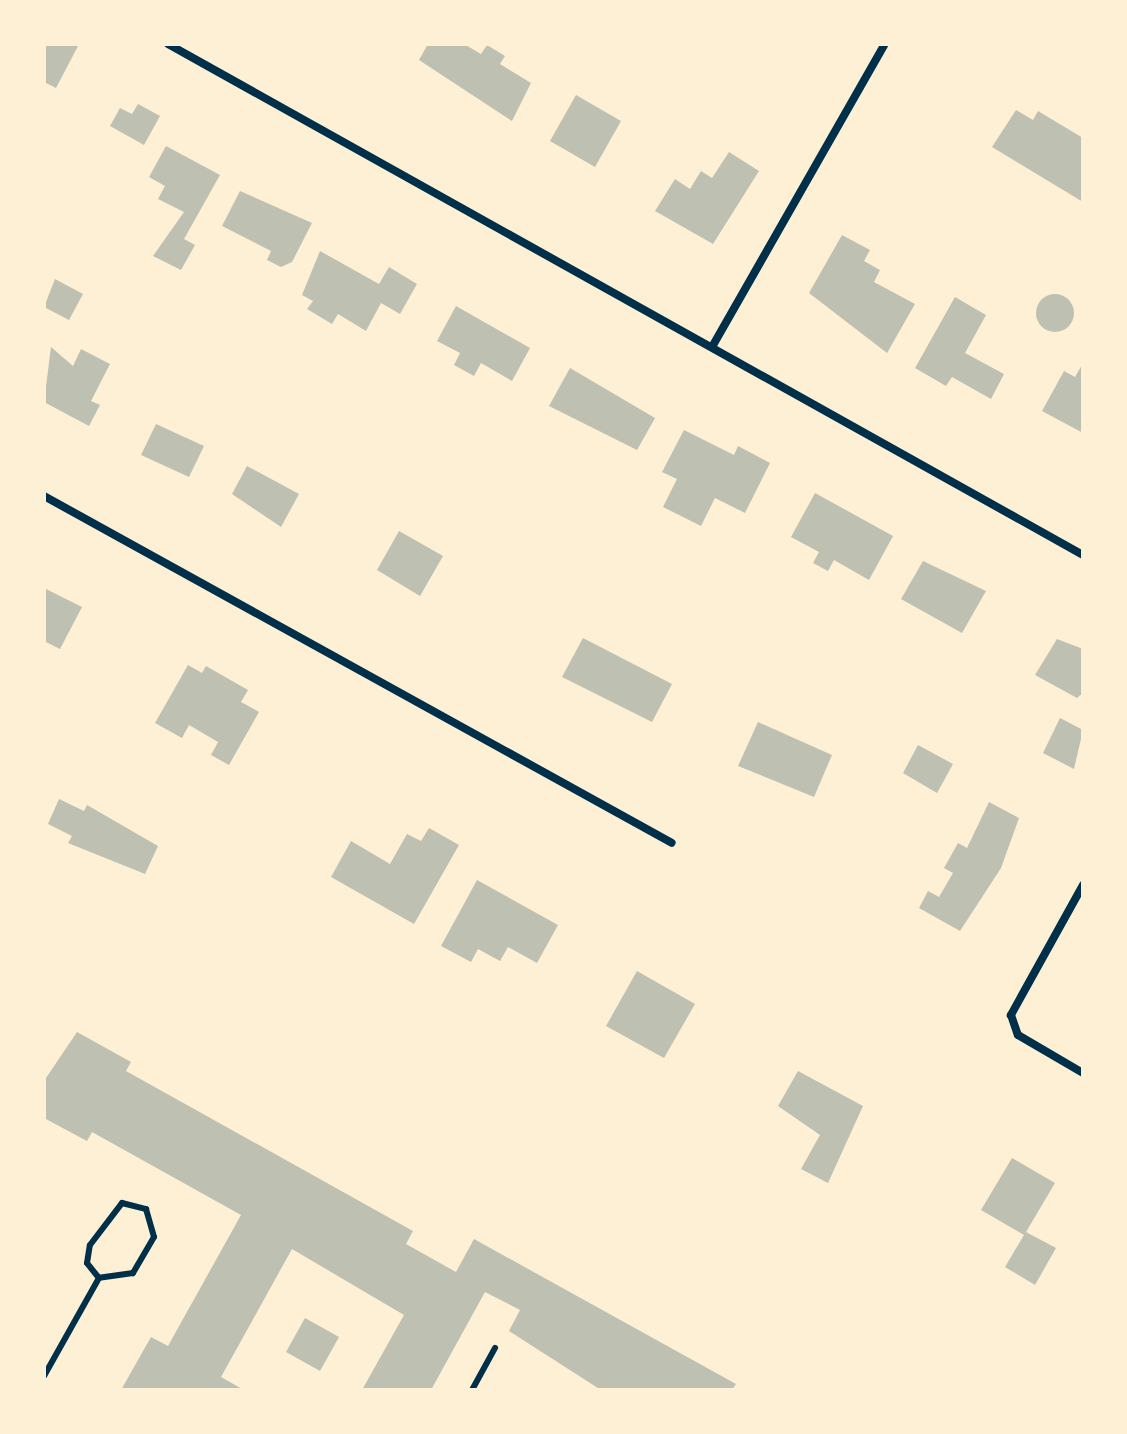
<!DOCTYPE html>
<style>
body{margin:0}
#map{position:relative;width:1127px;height:1434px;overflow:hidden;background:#fdf0d5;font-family:Merriweather,serif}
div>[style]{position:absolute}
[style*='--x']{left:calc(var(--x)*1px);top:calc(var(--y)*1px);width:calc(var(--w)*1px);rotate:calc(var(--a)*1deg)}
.building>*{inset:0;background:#bec0b2}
.round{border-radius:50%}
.service>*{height:6px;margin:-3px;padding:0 3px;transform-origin:3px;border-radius:3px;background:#003049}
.minor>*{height:8px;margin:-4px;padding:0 4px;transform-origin:4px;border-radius:4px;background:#003049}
span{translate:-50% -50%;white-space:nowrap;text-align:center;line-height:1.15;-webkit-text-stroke:8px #fdf0d5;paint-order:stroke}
.frame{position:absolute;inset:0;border:46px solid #fdf0d5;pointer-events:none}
</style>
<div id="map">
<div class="building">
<i style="clip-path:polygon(44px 44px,78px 46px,56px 88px,44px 82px)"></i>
<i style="clip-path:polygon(428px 44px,464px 44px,481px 54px,487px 45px,505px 56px,500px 64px,531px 83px,512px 121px,419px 60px)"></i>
<i style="clip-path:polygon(576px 95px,621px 121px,595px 167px,550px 141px)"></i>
<i style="clip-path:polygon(138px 104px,160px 116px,144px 145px,110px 126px,120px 108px,132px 114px)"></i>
<i style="clip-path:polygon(1016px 110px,1033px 120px,1038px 111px,1083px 138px,1083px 202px,992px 147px)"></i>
<i style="clip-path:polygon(166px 146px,220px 175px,184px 239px,195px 245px,181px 270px,153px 256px,184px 212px,158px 199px,165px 186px,149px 177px)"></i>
<i style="clip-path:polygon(729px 152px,759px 171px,713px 244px,655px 211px,675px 179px,690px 189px,701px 171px,712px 178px)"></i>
<i style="clip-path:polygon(240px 191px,312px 223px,292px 262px,281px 267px,267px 260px,271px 251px,222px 226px)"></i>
<i style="clip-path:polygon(842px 235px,870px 250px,864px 261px,880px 270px,874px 282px,915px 304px,887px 353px,809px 293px)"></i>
<i style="clip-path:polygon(320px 251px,379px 284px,389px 267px,417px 284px,400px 314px,381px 303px,366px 331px,338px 314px,332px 324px,307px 309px,313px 301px,302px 295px)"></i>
<i style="clip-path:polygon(55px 279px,83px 294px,69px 320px,44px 307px)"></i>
<i class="round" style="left:1036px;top:294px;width:38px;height:38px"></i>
<i style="clip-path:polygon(955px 297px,986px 315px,965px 353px,1004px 374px,991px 399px,952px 377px,946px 386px,915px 368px)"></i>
<i style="clip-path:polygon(456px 306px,530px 348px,512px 381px,481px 363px,474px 376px,454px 365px,460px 353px,437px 341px)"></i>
<i style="clip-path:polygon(51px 347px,73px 366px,81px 349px,110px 364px,91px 401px,100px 405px,89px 426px,44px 402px)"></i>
<i style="clip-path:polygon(1083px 363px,1083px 433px,1042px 411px,1064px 371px,1075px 377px)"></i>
<i style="clip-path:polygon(570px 368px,655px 418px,637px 450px,549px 406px)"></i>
<i style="clip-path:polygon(156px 424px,204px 446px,189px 477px,141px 455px)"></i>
<i style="clip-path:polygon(684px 430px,734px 455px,738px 446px,770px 463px,745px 513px,715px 498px,701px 526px,663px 507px,677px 479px,662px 472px)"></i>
<i style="clip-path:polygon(247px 466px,299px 494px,281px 527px,232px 494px)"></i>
<i style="clip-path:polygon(815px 493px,893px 536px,869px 580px,834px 560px,828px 571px,813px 563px,819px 552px,791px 537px)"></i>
<i style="clip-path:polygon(399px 531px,443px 556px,420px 596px,377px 570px)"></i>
<i style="clip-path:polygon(923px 561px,986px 591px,962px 633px,901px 599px)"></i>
<i style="clip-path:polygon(44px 588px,82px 607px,60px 649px,44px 641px)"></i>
<i style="clip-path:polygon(583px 638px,672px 684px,652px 722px,562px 677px)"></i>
<i style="clip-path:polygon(1057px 639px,1083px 649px,1083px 693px,1077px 698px,1035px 675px)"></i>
<i style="clip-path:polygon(188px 665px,202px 673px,206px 666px,248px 690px,241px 702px,259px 712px,229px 765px,211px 755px,218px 742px,189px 725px,182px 738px,155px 723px)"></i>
<i style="clip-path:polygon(1060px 718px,1083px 730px,1074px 769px,1043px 753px)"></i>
<i style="clip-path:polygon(758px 722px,832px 755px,814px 797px,738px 766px)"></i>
<i style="clip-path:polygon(918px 745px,953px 764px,937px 793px,903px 773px)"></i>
<i style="clip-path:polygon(59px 799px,84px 811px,87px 805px,158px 846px,145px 874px,68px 843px,72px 836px,48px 824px)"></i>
<i style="clip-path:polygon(989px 802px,1019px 818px,1001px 868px,960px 931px,919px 908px,928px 891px,939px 897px,953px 873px,944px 868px,958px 843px,967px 848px)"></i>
<i style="clip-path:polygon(429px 828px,459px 845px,414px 924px,331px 877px,351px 841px,390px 864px,407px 834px,421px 841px)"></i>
<i style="clip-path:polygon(477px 880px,558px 925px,537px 963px,508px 947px,500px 961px,478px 949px,471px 962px,441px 946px)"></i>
<i style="clip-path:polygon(637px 971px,695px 1004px,664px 1058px,606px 1026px)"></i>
<i style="clip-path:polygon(77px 1032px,131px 1062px,126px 1071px,413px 1231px,406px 1244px,456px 1272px,474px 1239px,736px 1384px,732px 1390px,601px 1390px,509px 1331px,520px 1310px,485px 1292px,431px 1390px,362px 1390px,404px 1315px,292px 1249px,221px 1377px,244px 1390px,121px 1390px,151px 1337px,168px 1346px,241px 1215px,92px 1132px,87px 1141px,44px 1118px,44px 1081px)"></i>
<i style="clip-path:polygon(798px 1071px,863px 1106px,828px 1183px,801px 1169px,820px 1135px,778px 1106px)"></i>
<i style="clip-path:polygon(1012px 1158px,1055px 1183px,1026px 1232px,1056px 1248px,1035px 1285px,1005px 1267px,1024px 1235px,981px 1210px)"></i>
<i style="clip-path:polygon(305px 1318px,339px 1337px,320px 1371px,286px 1352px)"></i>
</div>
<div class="service">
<i style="--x:122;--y:1203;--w:25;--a:14"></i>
<i style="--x:146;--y:1209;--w:29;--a:74"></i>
<i style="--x:154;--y:1237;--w:42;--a:120.3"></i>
<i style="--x:133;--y:1273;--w:34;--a:172"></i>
<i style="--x:99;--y:1278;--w:19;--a:-129"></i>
<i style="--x:87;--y:1263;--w:18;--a:-81"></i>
<i style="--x:90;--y:1245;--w:53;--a:-52.7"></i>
<i style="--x:44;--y:1376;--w:112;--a:-60.7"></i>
<i style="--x:472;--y:1390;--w:48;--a:-61.3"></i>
</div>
<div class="minor">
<i style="--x:168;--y:44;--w:1048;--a:29.18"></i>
<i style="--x:712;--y:347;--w:349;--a:-60.3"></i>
<i style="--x:44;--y:496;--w:717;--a:28.92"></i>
<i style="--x:1083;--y:885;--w:149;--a:119"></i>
<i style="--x:1011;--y:1015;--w:21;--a:71"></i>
<i style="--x:1018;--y:1035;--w:75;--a:30.3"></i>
</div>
<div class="frame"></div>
</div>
